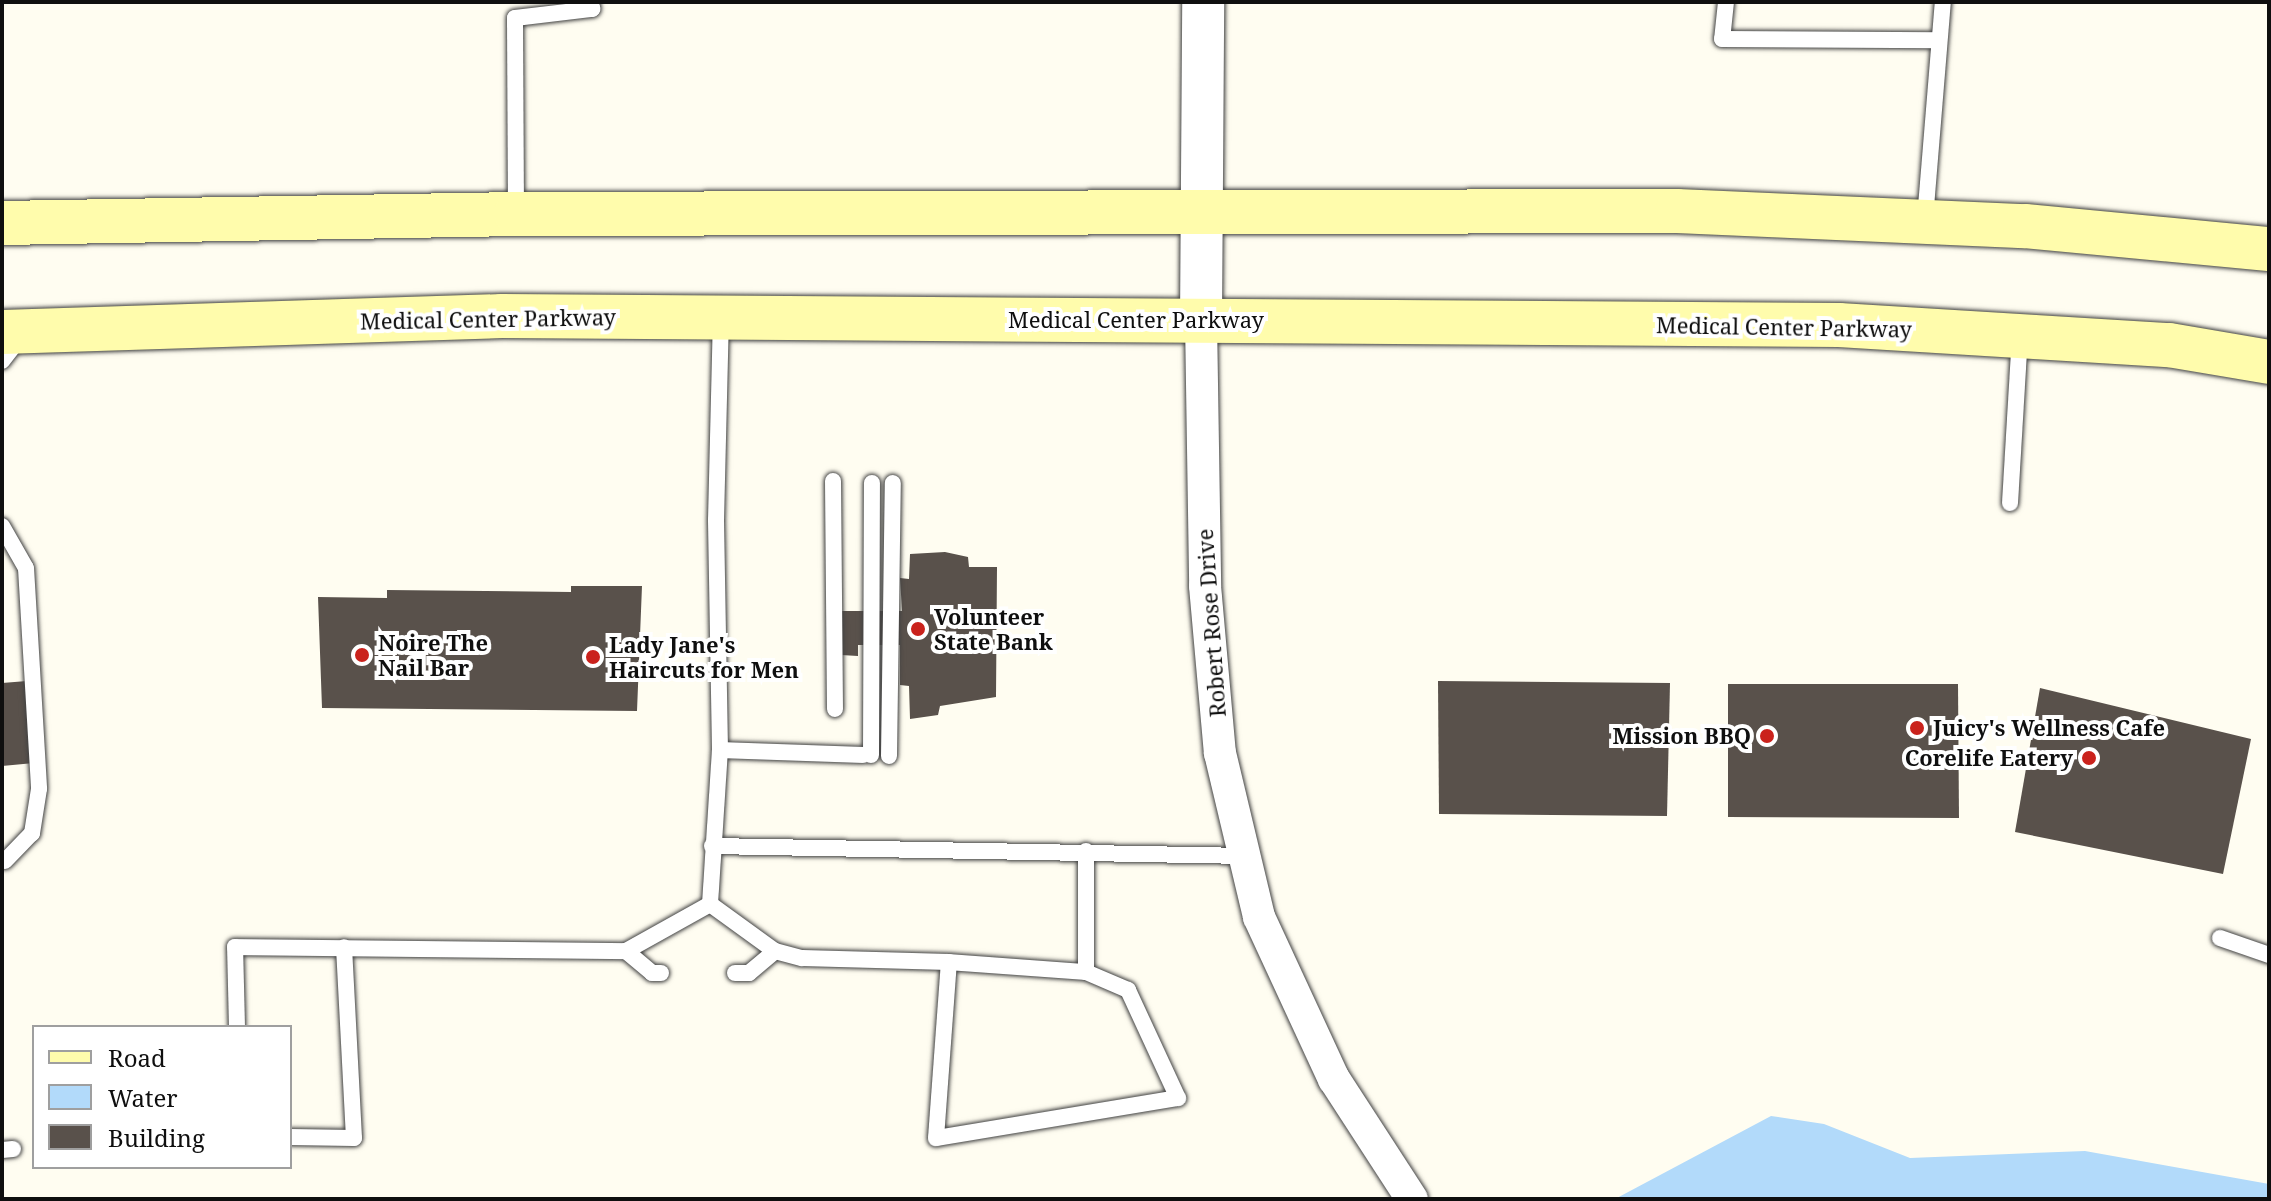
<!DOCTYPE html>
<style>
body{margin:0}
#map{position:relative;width:2271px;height:1201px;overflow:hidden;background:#fffdf1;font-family:"Noto Serif",serif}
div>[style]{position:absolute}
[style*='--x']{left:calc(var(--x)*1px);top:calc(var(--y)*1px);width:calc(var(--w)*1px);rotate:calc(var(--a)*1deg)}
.water>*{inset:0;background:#b2dafa}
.building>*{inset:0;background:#59514b}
.roads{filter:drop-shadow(0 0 2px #424242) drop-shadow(0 0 2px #424242)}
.service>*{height:16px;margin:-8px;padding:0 8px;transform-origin:8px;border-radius:8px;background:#fff}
.minor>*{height:32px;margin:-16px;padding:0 16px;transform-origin:16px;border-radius:16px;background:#fff}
.tertiary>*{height:42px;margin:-21px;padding:0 21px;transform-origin:21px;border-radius:21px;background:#fff}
.secondary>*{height:44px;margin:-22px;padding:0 22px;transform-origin:22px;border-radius:22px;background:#fffcac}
.dots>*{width:22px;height:22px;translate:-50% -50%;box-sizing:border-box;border:4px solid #fff;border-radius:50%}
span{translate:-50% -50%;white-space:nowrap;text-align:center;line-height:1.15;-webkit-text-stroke:8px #fff;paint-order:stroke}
.street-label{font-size:22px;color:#0f0f0f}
.poi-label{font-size:22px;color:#0f0f0f;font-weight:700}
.left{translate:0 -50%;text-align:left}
.right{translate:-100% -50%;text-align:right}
.frame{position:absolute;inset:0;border:4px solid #0f0f0f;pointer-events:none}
.legend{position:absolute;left:32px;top:1025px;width:260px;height:144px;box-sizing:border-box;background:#fff;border:2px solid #9f9f9f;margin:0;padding:10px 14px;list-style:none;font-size:24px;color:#0f0f0f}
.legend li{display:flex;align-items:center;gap:16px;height:40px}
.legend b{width:40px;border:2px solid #9f9f9f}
</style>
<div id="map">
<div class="water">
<i style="clip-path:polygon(1771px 1116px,1824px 1124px,1910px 1158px,2085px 1151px,2269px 1184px,2269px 1199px,1615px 1199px)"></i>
</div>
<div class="building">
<i style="clip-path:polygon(945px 552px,968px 557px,969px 567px,997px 567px,996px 697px,940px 706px,938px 715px,910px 719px,909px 686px,900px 685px,900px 645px,858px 645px,858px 656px,841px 655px,840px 611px,902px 611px,900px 578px,909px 579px,910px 554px)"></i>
<i style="clip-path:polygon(571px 586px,642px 586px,637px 711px,322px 708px,318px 597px,387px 598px,387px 590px,571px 592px)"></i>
<i style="clip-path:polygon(27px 681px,34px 763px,2px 766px,2px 683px)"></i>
<i style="clip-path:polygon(1438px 681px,1670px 683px,1667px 816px,1439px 814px)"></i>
<i style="clip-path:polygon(1728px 684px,1958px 684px,1959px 818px,1728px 817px)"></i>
<i style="clip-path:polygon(2040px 688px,2251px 739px,2223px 874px,2015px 832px)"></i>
</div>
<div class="roads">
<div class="service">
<i style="--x:1726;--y:2;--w:37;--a:96"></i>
<i style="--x:1722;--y:39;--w:217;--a:0.3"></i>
<i style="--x:516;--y:212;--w:194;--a:-90.3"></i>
<i style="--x:515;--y:18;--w:78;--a:-6.7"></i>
<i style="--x:592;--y:9;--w:7;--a:-98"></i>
<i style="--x:1925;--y:219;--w:218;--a:-85.3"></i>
<i style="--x:2;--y:361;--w:31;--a:-52"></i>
<i style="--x:833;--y:481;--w:228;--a:89.5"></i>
<i style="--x:2010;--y:503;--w:166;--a:-86.6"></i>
<i style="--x:2;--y:526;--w:48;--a:60.3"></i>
<i style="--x:26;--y:568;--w:221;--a:86.6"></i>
<i style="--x:39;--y:789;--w:45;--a:99"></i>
<i style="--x:32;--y:833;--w:39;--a:134"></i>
<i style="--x:720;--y:750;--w:230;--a:-91"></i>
<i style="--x:716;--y:520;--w:200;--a:-88.6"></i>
<i style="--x:871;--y:755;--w:272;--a:-89.8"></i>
<i style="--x:889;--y:756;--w:273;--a:-89.2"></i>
<i style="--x:712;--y:846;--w:533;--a:1.07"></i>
<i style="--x:1086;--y:851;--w:121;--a:90"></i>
<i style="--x:1086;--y:972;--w:46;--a:23.2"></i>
<i style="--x:1128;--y:990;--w:119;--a:65.2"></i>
<i style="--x:1178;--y:1098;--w:245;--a:170.6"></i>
<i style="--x:936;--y:1138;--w:176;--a:-85.8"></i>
<i style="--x:949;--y:962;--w:137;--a:4.2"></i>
<i style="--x:710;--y:904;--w:154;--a:-86.3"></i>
<i style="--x:720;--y:750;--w:143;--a:2"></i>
<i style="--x:2220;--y:938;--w:52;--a:19.1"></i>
<i style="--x:626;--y:951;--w:34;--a:40"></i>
<i style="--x:652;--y:973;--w:9;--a:0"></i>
<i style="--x:735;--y:973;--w:14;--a:0"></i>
<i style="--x:749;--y:973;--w:34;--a:-40"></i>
<i style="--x:237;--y:1027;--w:80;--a:-91.4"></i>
<i style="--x:235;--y:947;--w:391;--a:0.6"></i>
<i style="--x:626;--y:951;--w:96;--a:-29.2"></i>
<i style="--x:710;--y:904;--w:80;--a:35.9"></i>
<i style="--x:775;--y:951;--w:28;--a:15"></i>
<i style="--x:802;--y:958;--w:147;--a:1.6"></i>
<i style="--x:290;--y:1137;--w:64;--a:0.9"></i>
<i style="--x:354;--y:1138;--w:191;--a:-93"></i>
<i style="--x:2;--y:1150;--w:11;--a:-5"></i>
</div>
<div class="minor">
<i style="--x:1201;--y:320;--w:266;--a:89.1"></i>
<i style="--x:1205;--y:586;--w:168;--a:84.9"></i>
<i style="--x:1220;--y:753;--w:169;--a:76.6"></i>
<i style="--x:1259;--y:917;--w:179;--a:65.2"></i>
<i style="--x:1334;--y:1079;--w:143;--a:57"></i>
</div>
<div class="tertiary">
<i style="--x:1201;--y:320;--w:318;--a:-89.6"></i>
</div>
<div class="secondary">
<i style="--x:2;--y:223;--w:514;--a:-1"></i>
<i style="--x:516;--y:214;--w:1161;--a:-0.15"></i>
<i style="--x:1677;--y:211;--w:348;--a:2.5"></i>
<i style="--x:2025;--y:226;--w:245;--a:5.4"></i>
<i style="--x:2;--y:332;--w:500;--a:-1.83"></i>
<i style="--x:502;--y:316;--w:1337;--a:0.39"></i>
<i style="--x:1839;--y:325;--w:331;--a:3.5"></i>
<i style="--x:2169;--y:345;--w:101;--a:9.6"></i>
</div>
</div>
<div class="dots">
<i style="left:918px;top:629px;background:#ca221c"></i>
<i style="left:362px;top:655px;background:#ca221c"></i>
<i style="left:593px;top:657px;background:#ca221c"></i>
<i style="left:1917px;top:728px;background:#ca221c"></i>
<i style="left:1767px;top:736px;background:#ca221c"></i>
<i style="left:2089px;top:758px;background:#ca221c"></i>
</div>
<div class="street-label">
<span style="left:488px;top:319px;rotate:-1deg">Medical Center Parkway</span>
<span style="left:1136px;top:320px">Medical Center Parkway</span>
<span style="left:1784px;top:327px;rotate:1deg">Medical Center Parkway</span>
<span style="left:1211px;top:623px;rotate:-94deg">Robert Rose Drive</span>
</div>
<div class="poi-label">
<span class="left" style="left:934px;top:629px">Volunteer<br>State Bank</span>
<span class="left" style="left:378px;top:655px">Noire The<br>Nail Bar</span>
<span class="left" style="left:609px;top:657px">Lady Jane's<br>Haircuts for Men</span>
<span class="left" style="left:1933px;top:728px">Juicy's Wellness Cafe</span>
<span class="right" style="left:1751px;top:736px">Mission BBQ</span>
<span class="right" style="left:2073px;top:758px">Corelife Eatery</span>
</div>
<div class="frame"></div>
<ul class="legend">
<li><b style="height:10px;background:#fffcac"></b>Road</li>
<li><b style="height:22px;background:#b2dafa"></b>Water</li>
<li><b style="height:22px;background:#59514b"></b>Building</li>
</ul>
</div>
